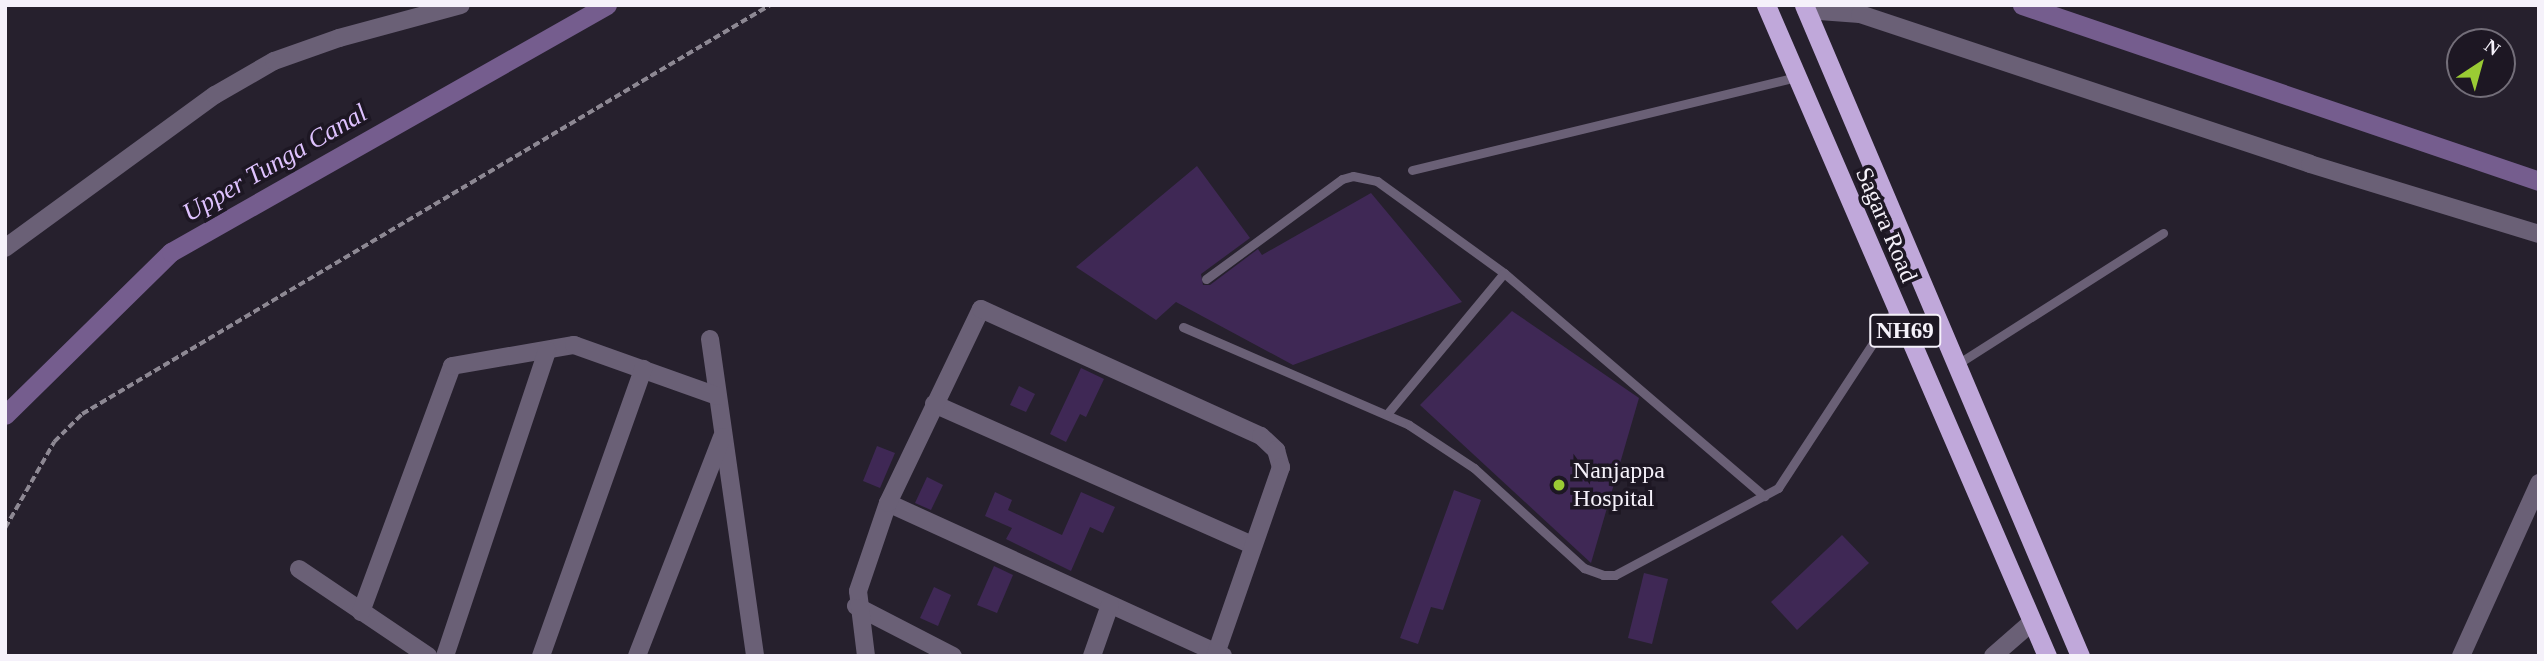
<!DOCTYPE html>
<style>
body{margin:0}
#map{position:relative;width:2544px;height:661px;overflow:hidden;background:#26202d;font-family:"Times New Roman",serif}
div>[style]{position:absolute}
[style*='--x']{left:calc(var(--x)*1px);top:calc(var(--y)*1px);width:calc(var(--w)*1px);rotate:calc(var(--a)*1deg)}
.canal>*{height:19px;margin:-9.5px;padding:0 9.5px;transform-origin:9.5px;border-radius:9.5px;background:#755d8e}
.building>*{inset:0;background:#3f2855}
.path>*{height:3.5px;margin-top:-1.75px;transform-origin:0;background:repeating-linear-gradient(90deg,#8d8893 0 7px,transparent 0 10.5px)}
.service>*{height:9px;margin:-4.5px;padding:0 4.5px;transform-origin:4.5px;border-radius:4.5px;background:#6a6076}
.minor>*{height:18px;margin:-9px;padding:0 9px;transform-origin:9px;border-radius:9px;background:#6a6076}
.trunk>*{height:19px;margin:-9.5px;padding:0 9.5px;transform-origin:9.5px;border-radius:9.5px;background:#c0a8da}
.dots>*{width:19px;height:19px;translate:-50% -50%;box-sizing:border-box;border:4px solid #1d1723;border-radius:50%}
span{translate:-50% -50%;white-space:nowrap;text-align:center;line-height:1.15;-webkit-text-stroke:7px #1d1723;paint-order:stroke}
.shield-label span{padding:2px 5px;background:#1d1723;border:2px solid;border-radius:5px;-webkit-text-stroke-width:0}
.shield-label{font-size:23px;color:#f5f1fa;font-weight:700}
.street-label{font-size:24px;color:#f5f1fa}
.poi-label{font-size:24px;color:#f5f1fa}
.left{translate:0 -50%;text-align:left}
.water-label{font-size:26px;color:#dec2fe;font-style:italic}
.frame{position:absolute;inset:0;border:7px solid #f5f1fa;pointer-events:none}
.north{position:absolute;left:2446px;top:28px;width:70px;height:70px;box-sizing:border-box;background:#1d1723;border:2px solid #736e79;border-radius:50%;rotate:36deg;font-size:19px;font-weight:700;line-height:28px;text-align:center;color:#f5f1fa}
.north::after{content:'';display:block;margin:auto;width:24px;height:32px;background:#9acb34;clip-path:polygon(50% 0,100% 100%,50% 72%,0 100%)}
</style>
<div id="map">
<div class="canal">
<i style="--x:2022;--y:5;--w:546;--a:18.8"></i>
<i style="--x:5;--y:415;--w:233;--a:-44.5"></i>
<i style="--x:171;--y:252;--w:501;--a:-29.53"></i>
</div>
<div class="building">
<i style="clip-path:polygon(1197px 166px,1250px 238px,1201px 274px,1203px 285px,1210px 285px,1258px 249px,1262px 255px,1371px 193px,1462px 302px,1293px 365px,1176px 302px,1156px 320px,1076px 267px)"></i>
<i style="clip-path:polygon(1512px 311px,1639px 398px,1591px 563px,1420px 405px)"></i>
<i style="clip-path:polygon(1081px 368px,1104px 379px,1086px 417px,1080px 414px,1066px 442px,1050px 434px)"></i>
<i style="clip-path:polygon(1019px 386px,1035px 394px,1026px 412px,1010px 405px)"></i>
<i style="clip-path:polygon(877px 446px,895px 453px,880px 488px,863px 481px)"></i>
<i style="clip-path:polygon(927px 477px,943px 485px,931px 510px,915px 503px)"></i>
<i style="clip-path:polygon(1454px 490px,1481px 500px,1443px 610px,1431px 607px,1418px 644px,1400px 638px)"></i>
<i style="clip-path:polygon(995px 492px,1012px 500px,1008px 510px,1062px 535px,1081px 492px,1115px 507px,1103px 533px,1090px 527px,1071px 571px,1006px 539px,1012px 528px,985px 516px)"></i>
<i style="clip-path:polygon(1842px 535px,1869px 563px,1797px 630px,1771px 602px)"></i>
<i style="clip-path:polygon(994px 566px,1013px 575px,997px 613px,977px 605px)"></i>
<i style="clip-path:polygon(1644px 573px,1668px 579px,1652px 644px,1628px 638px)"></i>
<i style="clip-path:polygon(934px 587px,951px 595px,938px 626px,920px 618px)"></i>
</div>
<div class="path">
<i style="--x:5;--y:528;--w:99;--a:-60.3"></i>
<i style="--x:54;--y:442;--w:40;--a:-45"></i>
<i style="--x:82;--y:414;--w:800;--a:-30.73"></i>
</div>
<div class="service">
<i style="--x:1412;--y:170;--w:395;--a:-13.6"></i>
<i style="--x:1206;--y:279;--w:169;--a:-36.3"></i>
<i style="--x:1342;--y:179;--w:11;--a:-15"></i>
<i style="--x:1353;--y:176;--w:25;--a:12"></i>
<i style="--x:1377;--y:181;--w:157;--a:35.9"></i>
<i style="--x:1504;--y:273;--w:343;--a:40.6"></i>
<i style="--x:1183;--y:327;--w:246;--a:23.4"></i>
<i style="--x:1409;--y:425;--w:78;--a:33.5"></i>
<i style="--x:1474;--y:468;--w:149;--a:42.3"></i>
<i style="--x:1584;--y:568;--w:20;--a:20"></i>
<i style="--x:1603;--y:575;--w:12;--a:0"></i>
<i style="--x:1615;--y:575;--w:185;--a:-28.1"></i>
<i style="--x:1778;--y:488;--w:215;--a:-56.8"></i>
<i style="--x:1959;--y:363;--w:242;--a:-32.5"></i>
<i style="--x:1387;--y:414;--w:183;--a:-50.3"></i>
</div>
<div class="minor">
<i style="--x:1806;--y:10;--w:54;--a:4.2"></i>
<i style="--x:1860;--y:14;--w:474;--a:18.4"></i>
<i style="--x:2310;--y:164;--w:239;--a:17"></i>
<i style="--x:5;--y:248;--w:260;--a:-36.1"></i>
<i style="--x:215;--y:95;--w:68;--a:-30"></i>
<i style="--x:274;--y:61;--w:69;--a:-19.5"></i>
<i style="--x:339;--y:38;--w:126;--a:-15.1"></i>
<i style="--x:710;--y:339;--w:320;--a:81.9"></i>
<i style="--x:934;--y:404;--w:348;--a:23.9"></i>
<i style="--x:888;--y:503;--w:368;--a:24.5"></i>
<i style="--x:299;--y:569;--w:156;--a:34"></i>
<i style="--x:856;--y:606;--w:109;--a:27.3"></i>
<i style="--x:361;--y:612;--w:262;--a:-69.7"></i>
<i style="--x:452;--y:366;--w:124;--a:-9.8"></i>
<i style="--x:574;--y:345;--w:152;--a:19.6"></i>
<i style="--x:445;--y:656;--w:322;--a:-71.5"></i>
<i style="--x:541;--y:656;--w:305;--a:-70.4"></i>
<i style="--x:637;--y:656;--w:235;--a:-68.8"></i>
<i style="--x:866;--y:656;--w:65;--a:-97"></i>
<i style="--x:858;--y:591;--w:93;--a:-71.2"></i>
<i style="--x:888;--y:503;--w:215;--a:-64.4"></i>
<i style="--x:981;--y:309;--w:307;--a:24.4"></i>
<i style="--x:1261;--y:436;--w:21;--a:43"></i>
<i style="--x:1276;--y:450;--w:18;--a:74"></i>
<i style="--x:1281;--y:467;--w:200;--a:109.2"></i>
<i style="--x:1092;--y:656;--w:54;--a:-70.6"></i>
<i style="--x:1993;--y:656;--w:52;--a:-41.1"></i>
<i style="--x:2461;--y:656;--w:190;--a:-65.7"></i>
</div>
<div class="trunk">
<i style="--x:1766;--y:5;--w:709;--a:66.65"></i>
<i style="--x:1804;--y:5;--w:707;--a:67.02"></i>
</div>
<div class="dots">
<i style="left:1559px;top:485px;background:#9acb34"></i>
</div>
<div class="shield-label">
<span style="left:1905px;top:331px">NH69</span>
</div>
<div class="street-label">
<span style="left:1886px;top:225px;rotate:67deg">Sagara Road</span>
</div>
<div class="poi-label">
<span class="left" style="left:1573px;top:485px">Nanjappa<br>Hospital</span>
</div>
<div class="water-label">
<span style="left:275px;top:163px;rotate:-30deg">Upper Tunga Canal</span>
</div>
<div class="frame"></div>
<div class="north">N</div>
</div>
